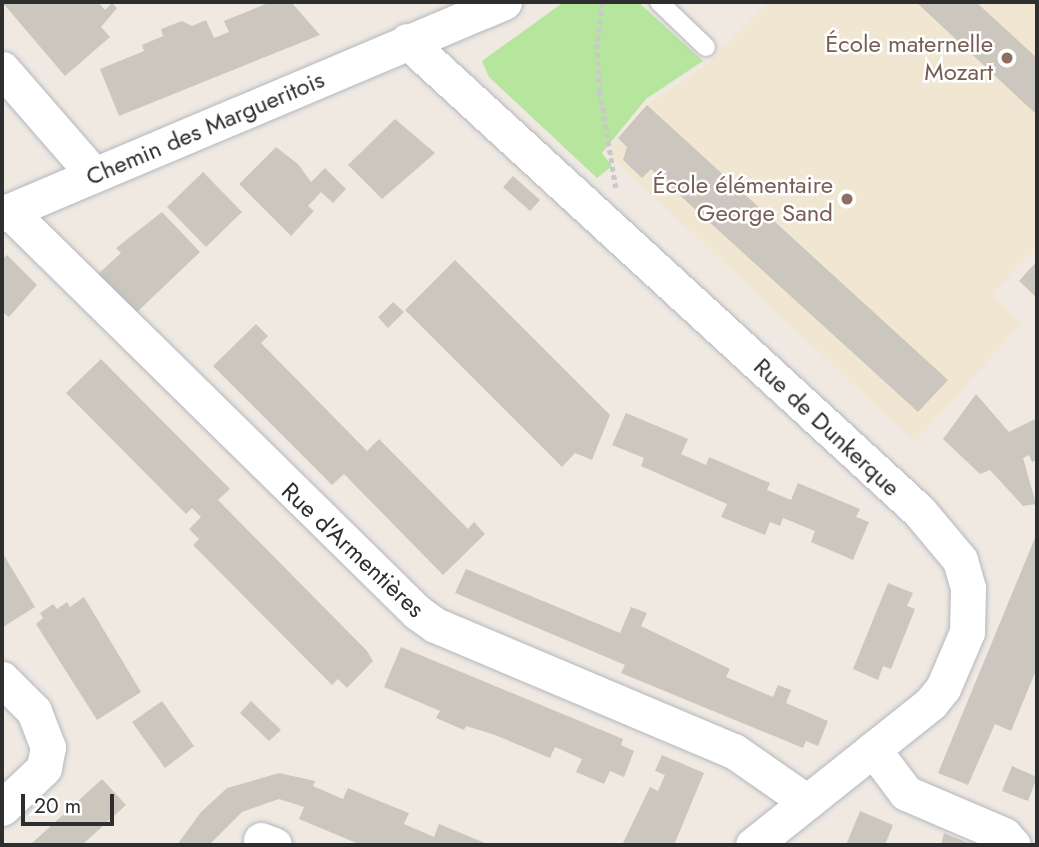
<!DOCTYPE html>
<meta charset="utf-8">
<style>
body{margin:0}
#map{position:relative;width:1039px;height:847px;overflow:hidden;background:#efe9e1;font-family:Jost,sans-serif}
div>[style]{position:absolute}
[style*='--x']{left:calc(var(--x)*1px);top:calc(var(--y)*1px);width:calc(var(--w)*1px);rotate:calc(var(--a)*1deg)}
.education>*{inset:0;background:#f0e6d1}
.green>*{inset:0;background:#b6e59e}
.building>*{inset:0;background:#cbc7bf}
.path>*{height:4.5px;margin-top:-2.25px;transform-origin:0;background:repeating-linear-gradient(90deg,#c9c9c9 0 5px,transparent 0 8.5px)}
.roads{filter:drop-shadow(0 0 2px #b4b7c1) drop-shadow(0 0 2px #b4b7c1)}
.service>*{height:18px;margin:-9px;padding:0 9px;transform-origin:9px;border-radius:9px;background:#fff}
.minor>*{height:35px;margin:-17.5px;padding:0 17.5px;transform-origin:17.5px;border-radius:17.5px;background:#fff}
.dots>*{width:19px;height:19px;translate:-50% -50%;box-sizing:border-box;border:4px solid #fff;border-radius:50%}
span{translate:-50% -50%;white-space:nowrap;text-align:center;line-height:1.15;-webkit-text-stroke:5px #fff;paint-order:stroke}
.education-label{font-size:24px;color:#785e54}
.right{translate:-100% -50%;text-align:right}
.street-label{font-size:24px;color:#2e2e2e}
.frame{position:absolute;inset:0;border:4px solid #2e2e2e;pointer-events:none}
.scale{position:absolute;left:21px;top:794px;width:93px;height:32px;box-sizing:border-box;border:4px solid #2e2e2e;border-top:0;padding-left:9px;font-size:21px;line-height:24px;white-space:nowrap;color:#2e2e2e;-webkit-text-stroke:5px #fff;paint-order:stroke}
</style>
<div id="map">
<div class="education">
<i style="clip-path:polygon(769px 2px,1037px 2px,1037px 246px,992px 294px,1021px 324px,915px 442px,606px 152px,647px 105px,706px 65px)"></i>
</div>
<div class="green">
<i style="clip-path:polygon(564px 2px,638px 2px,703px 61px,646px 99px,602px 153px,612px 166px,597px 178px,489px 77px,482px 61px)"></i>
</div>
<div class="building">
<i style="clip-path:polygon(2px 2px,98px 2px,105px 10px,112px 3px,117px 8px,101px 27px,110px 37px,65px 76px)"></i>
<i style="clip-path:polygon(271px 2px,291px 2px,320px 35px,119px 116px,100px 69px,144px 51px,142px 45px,163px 36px,161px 29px,182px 21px,192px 26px,206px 20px,214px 38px,229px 32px,224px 21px)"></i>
<i style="clip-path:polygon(916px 2px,976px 2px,1037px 58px,1037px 115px)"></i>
<i style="clip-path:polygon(647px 105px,948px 380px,918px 412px,651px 169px,642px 178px,623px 160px,627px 147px,618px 138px)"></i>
<i style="clip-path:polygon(395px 119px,435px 153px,382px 199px,348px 165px)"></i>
<i style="clip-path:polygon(276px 147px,298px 164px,311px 182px,325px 168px,346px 189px,333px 203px,321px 192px,308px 206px,314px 211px,291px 236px,239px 184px)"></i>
<i style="clip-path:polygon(203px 172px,242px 212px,206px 247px,167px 207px)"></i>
<i style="clip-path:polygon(513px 176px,540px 200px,530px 211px,503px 187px)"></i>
<i style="clip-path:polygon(162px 212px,200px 252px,135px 314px,97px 275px,121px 253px,116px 248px)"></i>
<i style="clip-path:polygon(7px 255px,37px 285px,9px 317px,2px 312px,2px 260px)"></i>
<i style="clip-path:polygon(455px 260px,610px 415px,592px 460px,575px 453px,562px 467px,405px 310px)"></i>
<i style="clip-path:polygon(1037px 261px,1037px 298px,1019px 281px)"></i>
<i style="clip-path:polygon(393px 302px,404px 312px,388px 328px,378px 317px)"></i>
<i style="clip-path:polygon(256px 324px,268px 336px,261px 343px,367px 451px,379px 439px,468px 529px,474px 522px,485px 534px,443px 575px,344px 474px,332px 485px,213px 366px)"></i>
<i style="clip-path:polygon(101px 359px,230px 489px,218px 500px,367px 651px,373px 661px,347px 688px,338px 679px,332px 685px,193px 545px,199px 539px,189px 529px,201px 517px,192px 508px,186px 514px,66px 393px)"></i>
<i style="clip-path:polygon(976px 394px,1009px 432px,1037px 418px,1037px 460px,1032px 462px,1029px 455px,1023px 458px,1036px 504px,1023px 506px,990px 470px,980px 474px,943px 439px)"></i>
<i style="clip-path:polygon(626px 413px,688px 439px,681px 454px,706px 465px,709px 457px,770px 483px,767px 490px,791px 500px,798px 483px,860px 509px,856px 517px,869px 522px,853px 560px,811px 542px,815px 531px,783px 518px,780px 526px,770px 522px,765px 535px,721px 517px,727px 504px,641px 466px,644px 458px,612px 445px)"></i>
<i style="clip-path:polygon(1037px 533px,1037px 668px,1011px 731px,995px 724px,968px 785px,938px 773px)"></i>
<i style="clip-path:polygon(2px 552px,35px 607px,3px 627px,2px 626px)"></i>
<i style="clip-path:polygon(466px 569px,620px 633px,631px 607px,647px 613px,641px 626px,730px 669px,726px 677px,773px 697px,778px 685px,791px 690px,786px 703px,828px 721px,818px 746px,806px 741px,803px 748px,621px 673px,625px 665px,455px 593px)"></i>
<i style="clip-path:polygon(888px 583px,913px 593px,907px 606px,915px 609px,891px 669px,883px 666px,878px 680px,853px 669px)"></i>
<i style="clip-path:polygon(84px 597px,141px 692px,97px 720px,36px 624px,43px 618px,40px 613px,53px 604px,57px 609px,67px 602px,70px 607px)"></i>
<i style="clip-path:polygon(401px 647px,623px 739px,621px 745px,634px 751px,624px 777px,610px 771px,604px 784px,576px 772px,582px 759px,555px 747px,550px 758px,495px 735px,466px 726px,464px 730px,436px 718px,440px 711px,384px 687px)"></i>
<i style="clip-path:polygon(162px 701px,194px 746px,165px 768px,132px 722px)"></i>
<i style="clip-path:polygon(251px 701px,281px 730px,269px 741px,240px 713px)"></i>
<i style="clip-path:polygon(662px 755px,704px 773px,674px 845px,622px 845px,650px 787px,658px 791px,665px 775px,655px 771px)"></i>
<i style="clip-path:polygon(1012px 766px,1037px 777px,1028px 801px,1002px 791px)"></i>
<i style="clip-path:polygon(279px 773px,315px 781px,313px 786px,343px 799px,348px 788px,379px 801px,409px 813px,404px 824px,434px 837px,439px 824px,490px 845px,361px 845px,299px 819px,304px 807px,279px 799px,242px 812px,209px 845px,177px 845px,201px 812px,227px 788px)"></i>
<i style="clip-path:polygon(102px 779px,126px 805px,82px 845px,30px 845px)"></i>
<i style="clip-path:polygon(860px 811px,893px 825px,885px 845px,846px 845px)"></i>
<i style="clip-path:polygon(944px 833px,973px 845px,941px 845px)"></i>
</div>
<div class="path">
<i style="--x:603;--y:2;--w:42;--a:98.1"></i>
<i style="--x:597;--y:44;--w:47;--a:86.3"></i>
<i style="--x:600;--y:91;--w:98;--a:80.6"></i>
</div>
<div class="roads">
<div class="service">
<i style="--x:659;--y:2;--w:65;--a:43.8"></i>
</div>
<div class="minor">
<i style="--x:407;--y:41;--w:695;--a:42.55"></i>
<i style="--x:919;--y:511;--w:64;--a:50.1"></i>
<i style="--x:960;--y:560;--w:29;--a:74"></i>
<i style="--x:968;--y:588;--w:44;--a:91.3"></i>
<i style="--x:967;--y:632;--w:61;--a:113.2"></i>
<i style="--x:943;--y:688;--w:19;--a:129"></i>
<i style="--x:931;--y:703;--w:228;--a:141.4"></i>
<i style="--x:2;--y:69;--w:140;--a:49"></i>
<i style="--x:9;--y:211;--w:572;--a:44.5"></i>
<i style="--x:417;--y:612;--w:22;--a:36"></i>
<i style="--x:435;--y:625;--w:324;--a:22.9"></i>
<i style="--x:734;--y:751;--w:89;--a:34.9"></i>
<i style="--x:2;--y:214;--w:545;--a:-22.89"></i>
<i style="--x:2;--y:679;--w:45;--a:45"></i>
<i style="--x:34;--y:711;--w:39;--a:69"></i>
<i style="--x:48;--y:747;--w:21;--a:101"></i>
<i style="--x:44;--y:768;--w:58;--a:136.4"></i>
<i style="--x:873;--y:749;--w:55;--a:53.1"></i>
<i style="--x:906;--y:793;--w:107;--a:23.2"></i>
<i style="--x:1004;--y:835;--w:13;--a:48"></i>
<i style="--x:261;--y:840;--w:14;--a:21"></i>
</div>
</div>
<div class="dots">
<i style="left:1007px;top:58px;background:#8d6e63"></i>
<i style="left:847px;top:199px;background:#8d6e63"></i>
</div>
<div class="education-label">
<span class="right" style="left:993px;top:58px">École maternelle<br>Mozart</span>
<span class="right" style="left:833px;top:199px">École élémentaire<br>George Sand</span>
</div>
<div class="street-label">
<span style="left:205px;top:128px;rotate:-23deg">Chemin des Margueritois</span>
<span style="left:827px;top:427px;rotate:43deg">Rue de Dunkerque</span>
<span style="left:353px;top:550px;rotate:43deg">Rue d'Armentières</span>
</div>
<div class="frame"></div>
<div class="scale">20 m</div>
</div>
